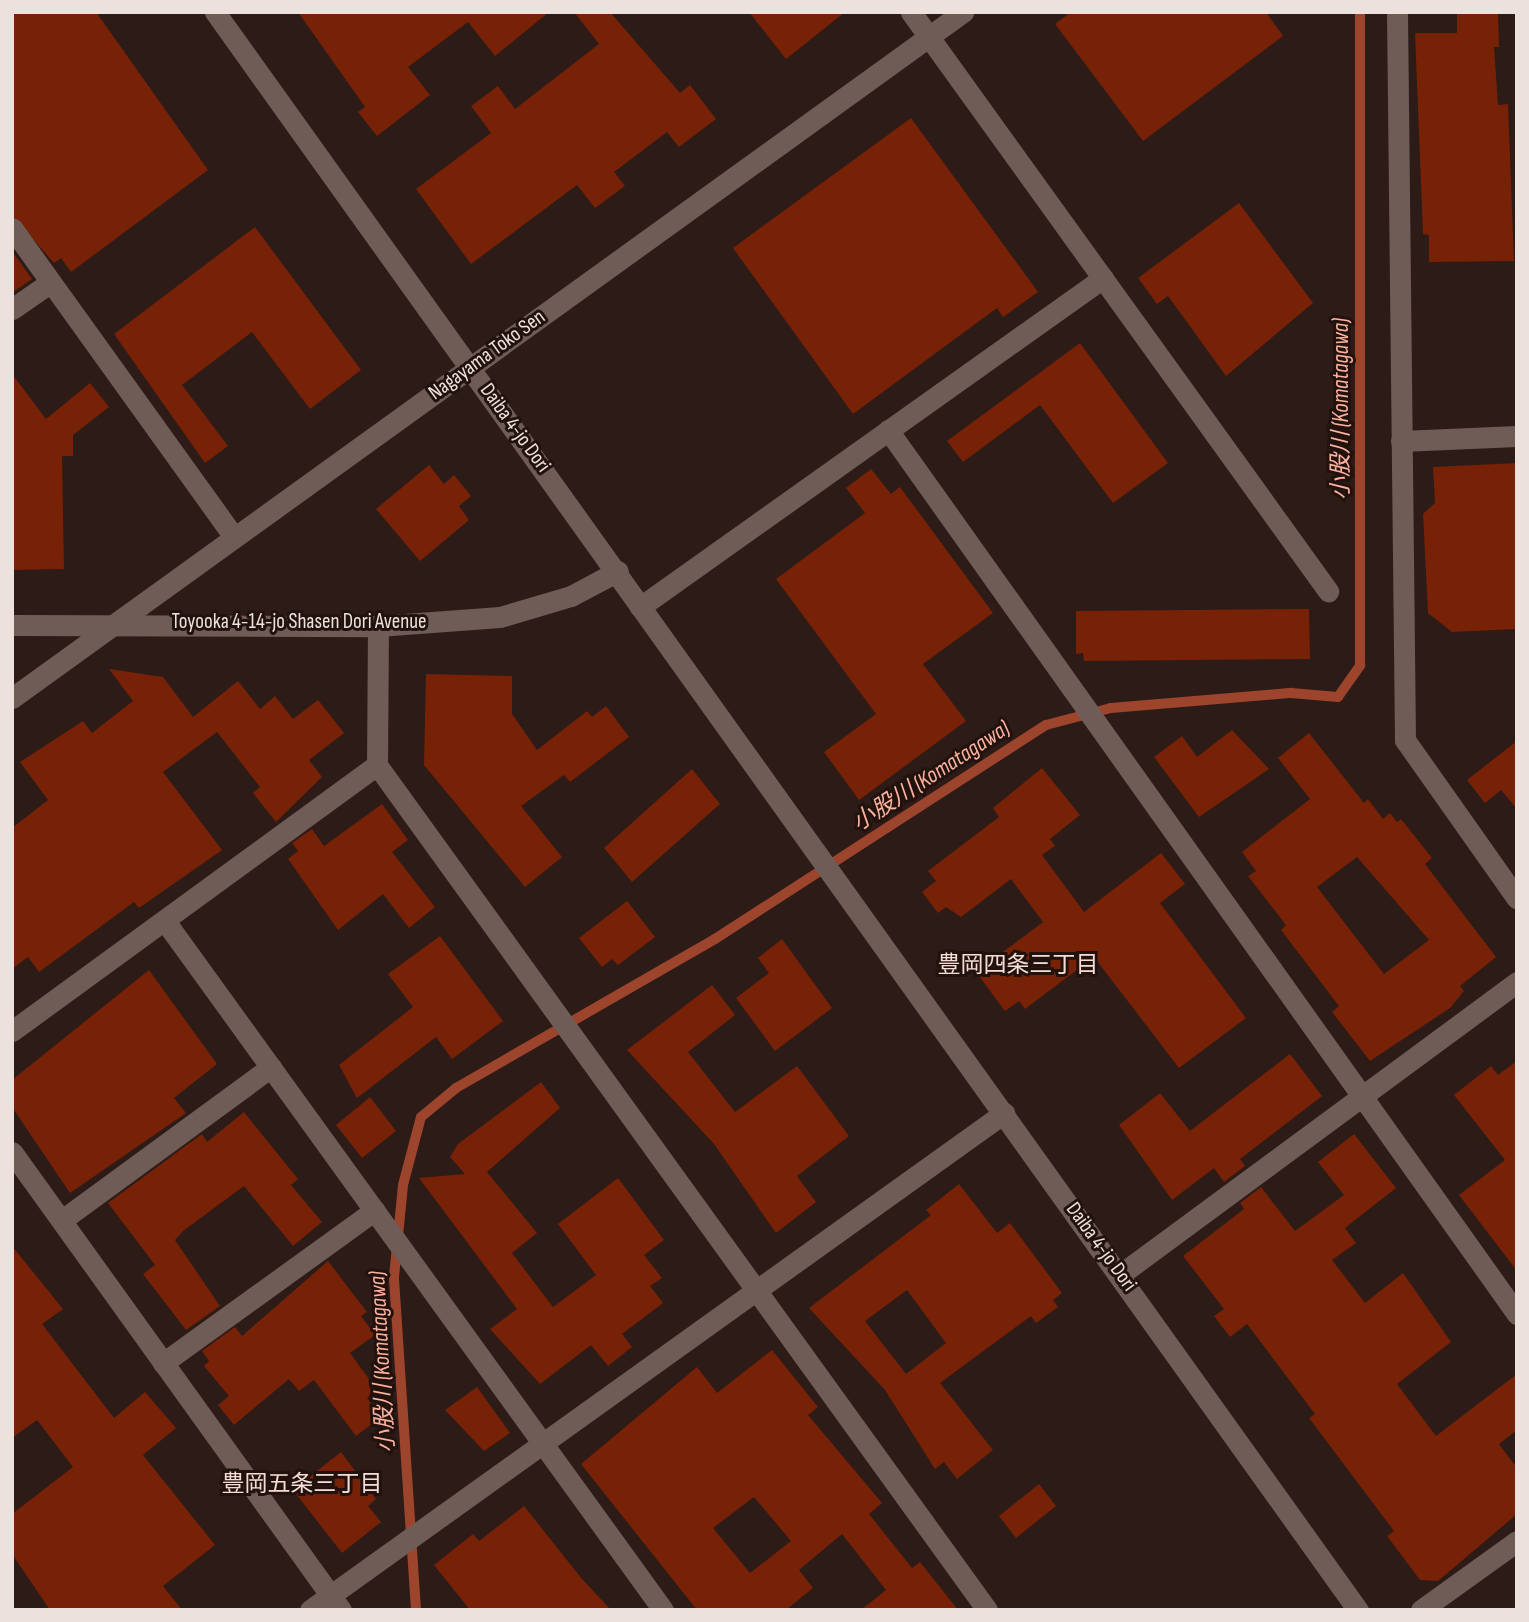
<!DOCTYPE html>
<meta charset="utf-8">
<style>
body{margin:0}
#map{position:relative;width:1529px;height:1622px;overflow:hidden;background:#2c1b17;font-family:"Sofia Sans Condensed","Noto Sans JP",sans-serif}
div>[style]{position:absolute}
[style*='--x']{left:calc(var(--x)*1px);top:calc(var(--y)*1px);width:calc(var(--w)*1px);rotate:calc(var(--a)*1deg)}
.stream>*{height:10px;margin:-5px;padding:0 5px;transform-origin:5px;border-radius:5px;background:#9d442c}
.building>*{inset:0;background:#772106}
.minor>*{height:21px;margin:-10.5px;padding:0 10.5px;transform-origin:10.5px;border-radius:10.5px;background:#705c56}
span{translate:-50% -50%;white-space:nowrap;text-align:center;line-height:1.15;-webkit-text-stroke:6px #22120e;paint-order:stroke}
.street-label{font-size:21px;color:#ede1dd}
.water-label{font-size:23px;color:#fdb29d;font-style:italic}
.neighbourhood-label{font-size:23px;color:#f5ddd6}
.frame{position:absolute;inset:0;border:14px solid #ede1dd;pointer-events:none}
</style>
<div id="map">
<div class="stream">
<i style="--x:416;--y:1610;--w:334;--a:-93.8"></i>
<i style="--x:394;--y:1277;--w:92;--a:-84.4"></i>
<i style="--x:403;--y:1185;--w:70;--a:-75.2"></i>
<i style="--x:421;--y:1117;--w:45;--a:-39.6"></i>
<i style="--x:456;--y:1088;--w:299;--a:-29.9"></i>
<i style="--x:715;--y:939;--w:394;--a:-32.9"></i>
<i style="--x:1046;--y:725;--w:67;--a:-14.7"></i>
<i style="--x:1111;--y:708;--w:181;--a:-4.8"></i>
<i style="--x:1291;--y:693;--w:47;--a:4.9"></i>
<i style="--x:1338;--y:697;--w:39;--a:-55"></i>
<i style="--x:1360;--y:665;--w:653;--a:-90"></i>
</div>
<div class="building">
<i style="clip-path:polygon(12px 12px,96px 12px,208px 170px,71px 272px,61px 258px,54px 263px,12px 215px)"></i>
<i style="clip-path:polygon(298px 12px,549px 12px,495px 56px,468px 22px,408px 67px,430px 95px,377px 136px,358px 112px,365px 107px)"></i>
<i style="clip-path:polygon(574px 12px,610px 12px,680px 93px,690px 85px,716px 119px,679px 147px,667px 132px,614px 172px,625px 186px,595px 208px,577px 185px,471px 264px,416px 189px,491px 133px,471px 106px,498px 86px,515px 109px,599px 44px)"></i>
<i style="clip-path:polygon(749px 12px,845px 12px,786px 59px)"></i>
<i style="clip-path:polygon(1071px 12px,1266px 12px,1283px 36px,1143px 141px,1055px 24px)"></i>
<i style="clip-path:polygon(1457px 12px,1498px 12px,1499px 47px,1494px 47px,1498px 105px,1508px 104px,1514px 261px,1429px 262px,1429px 235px,1423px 234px,1415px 33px,1457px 33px)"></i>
<i style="clip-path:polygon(911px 118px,1038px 292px,1003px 317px,997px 308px,853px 414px,733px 248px)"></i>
<i style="clip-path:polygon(1239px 203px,1313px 303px,1226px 376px,1168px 296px,1157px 304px,1138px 278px)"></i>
<i style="clip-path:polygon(255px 227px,361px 370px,310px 409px,252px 332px,182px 385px,228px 446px,205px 463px,114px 334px)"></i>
<i style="clip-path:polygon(12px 251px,32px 279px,12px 293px)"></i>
<i style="clip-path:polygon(1080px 343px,1168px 463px,1113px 503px,1040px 405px,963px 462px,947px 441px)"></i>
<i style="clip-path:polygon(12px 374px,46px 419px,90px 383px,109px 407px,73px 435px,73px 456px,62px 456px,64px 569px,12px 570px)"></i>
<i style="clip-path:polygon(1517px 463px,1517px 629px,1452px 632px,1428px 613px,1423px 514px,1435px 503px,1433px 467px)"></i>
<i style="clip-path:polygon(429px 465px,444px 484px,454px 475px,471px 496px,459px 506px,469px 520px,420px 561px,376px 509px)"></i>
<i style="clip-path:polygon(871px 469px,891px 494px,900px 487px,993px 613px,923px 664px,966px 721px,859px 800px,824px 752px,876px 714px,776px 579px,865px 513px,846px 488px)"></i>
<i style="clip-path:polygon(1309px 609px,1310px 659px,1084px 661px,1083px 653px,1076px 654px,1076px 611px)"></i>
<i style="clip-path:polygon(109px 669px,163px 677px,193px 717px,238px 681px,260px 709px,275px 696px,293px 719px,318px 700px,344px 733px,309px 760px,322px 777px,276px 822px,253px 793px,260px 787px,217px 732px,163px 772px,222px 850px,139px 908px,134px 902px,39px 972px,28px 957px,12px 969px,12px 828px,48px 800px,20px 762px,83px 721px,92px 733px,133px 701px)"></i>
<i style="clip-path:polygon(426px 674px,512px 676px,512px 714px,537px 750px,587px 711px,592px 717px,606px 706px,629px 737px,570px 782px,564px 775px,521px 806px,562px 857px,525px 887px,424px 765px)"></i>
<i style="clip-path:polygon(1232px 730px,1269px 769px,1199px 817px,1154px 757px,1182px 736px,1197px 757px)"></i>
<i style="clip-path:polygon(evenodd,1309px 733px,1364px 803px,1368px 799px,1383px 819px,1390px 813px,1397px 822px,1401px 819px,1432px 858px,1425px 864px,1496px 957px,1460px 986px,1464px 991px,1450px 1008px,1370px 1061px,1332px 1012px,1339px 1006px,1281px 930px,1286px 925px,1248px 876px,1256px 871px,1242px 852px,1310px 799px,1278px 758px,1309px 733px,1357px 857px,1429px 940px,1384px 974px,1317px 887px,1357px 857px)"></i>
<i style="clip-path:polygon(1517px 741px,1517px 809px,1501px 790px,1485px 803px,1467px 780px)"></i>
<i style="clip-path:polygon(1042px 768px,1080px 815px,1050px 839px,1055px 846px,1042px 855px,1084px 912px,1161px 853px,1185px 884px,1160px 903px,1246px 1018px,1179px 1068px,1094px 957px,1025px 1009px,1019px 1001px,1005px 1011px,976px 972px,1043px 922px,1011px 879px,961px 917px,946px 907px,938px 913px,922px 892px,936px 881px,928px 871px,999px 817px,993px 808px)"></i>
<i style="clip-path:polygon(692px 769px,720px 804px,632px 882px,604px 848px)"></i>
<i style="clip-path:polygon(382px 804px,408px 840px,392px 852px,435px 907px,409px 928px,383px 894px,338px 930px,288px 859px,298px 851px,292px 843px,312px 829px,324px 846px)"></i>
<i style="clip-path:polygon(627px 901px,655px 937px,618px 965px,612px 959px,602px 967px,579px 938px)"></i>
<i style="clip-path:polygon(440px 936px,503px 1021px,452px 1059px,436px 1037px,357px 1098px,339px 1065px,413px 1007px,388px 974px)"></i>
<i style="clip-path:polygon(782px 939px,832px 1008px,775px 1051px,736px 998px,769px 973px,758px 958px)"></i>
<i style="clip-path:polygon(149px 970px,217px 1064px,174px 1098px,186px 1113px,70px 1193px,12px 1107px,12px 1080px)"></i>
<i style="clip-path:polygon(712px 985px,735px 1015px,688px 1052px,735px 1112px,797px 1066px,849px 1136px,797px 1176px,816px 1202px,776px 1233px,714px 1144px,627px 1050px)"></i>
<i style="clip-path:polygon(1290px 1054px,1322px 1096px,1240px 1159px,1245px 1166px,1224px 1182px,1214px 1168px,1172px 1200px,1119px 1125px,1160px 1093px,1190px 1131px)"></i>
<i style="clip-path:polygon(1517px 1061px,1517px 1271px,1459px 1195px,1505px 1160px,1454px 1095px,1491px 1066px,1498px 1075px)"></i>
<i style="clip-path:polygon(541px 1082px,560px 1108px,487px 1172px,537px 1233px,512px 1253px,553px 1307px,596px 1275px,558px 1224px,618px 1178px,664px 1240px,644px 1255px,662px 1278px,650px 1286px,663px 1303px,622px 1334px,632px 1347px,608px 1366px,591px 1345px,540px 1384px,490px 1329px,517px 1309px,419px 1178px,465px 1174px,450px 1157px,458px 1144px)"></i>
<i style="clip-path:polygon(370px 1097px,396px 1131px,362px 1158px,336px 1125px)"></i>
<i style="clip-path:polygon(244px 1112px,298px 1179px,291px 1185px,322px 1222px,293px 1246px,244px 1186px,183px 1231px,175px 1240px,220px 1306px,186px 1330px,143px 1274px,155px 1265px,108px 1203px,202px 1134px,207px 1142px)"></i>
<i style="clip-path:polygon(1354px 1134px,1396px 1188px,1345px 1228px,1356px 1243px,1332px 1260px,1365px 1303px,1403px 1273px,1451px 1342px,1397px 1384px,1436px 1436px,1517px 1374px,1517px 1430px,1499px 1444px,1517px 1468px,1517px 1514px,1438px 1581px,1420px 1580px,1387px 1536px,1394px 1531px,1309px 1418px,1315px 1414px,1247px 1324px,1230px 1337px,1214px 1316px,1224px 1309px,1183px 1256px,1244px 1209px,1240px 1203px,1261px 1187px,1295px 1231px,1344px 1195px,1318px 1162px)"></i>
<i style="clip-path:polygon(evenodd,959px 1184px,997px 1233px,1010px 1223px,1062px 1293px,1053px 1300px,1058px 1307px,1036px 1323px,1031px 1316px,940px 1383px,993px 1450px,957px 1479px,944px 1462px,935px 1469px,885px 1390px,809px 1308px,931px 1215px,926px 1210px,959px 1184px,907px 1290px,946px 1343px,906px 1374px,865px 1321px,907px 1290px)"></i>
<i style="clip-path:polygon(12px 1246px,63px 1309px,42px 1324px,114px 1418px,145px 1392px,176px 1428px,143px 1455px,215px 1545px,163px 1586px,182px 1610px,50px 1610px,12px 1554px,12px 1514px,73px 1467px,37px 1420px,12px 1438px)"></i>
<i style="clip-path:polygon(328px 1261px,367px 1312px,361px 1316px,375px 1335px,350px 1353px,377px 1390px,367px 1398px,381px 1417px,356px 1436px,314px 1380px,299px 1391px,289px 1379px,234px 1425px,218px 1405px,229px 1396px,204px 1366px,209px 1361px,202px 1351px,235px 1327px,242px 1336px)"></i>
<i style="clip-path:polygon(evenodd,772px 1350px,818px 1407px,808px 1415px,882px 1503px,869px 1514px,912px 1568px,920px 1562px,958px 1610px,861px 1610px,886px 1590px,842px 1534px,799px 1570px,813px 1588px,786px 1610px,697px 1610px,581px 1464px,697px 1367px,717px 1393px,772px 1350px,754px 1497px,791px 1541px,750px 1573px,713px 1528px,754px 1497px)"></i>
<i style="clip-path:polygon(477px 1387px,510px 1433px,484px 1451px,445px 1410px)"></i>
<i style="clip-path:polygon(341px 1452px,376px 1499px,368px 1506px,381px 1522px,342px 1553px,293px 1490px)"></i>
<i style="clip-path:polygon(1039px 1484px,1056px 1506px,1016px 1538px,999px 1516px)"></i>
<i style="clip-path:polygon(524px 1506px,582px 1579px,611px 1610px,470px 1610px,434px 1565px,473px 1534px,479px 1541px)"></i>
</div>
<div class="minor">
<i style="--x:215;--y:12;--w:1965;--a:54.43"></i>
<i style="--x:911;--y:12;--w:714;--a:54.24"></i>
<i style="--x:1397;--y:12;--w:728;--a:89.37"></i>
<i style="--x:1405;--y:740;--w:194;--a:54.8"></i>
<i style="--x:12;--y:228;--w:379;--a:54.3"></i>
<i style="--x:12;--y:309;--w:47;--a:-34.7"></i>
<i style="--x:888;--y:430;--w:1085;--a:54.57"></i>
<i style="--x:1401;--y:441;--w:116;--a:-2.5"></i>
<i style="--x:640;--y:607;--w:568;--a:-35.4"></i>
<i style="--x:12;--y:625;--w:366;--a:0.2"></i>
<i style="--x:378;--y:626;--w:122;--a:-4.2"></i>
<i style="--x:500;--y:617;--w:74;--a:-16.5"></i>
<i style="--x:571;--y:596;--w:53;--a:-28"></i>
<i style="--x:378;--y:626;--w:139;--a:90.4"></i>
<i style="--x:377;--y:765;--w:1042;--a:54.17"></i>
<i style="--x:12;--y:698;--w:1173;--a:-35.8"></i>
<i style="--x:165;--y:921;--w:850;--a:54.14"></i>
<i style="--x:12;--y:1031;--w:452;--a:-36.1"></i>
<i style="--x:12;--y:1152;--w:564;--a:54.31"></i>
<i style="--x:62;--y:1220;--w:259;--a:-36.2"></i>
<i style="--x:1121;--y:1274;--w:492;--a:-36.4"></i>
<i style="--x:163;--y:1363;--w:261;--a:-35.8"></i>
<i style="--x:310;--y:1610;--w:854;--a:-35.61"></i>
<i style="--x:1421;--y:1610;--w:118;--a:-35.7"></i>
</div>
<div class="street-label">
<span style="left:487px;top:355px;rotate:-36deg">Nagayama Toko Sen</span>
<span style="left:515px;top:428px;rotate:54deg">Daiba 4-jo Dori</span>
<span style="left:299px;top:622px">Toyooka 4-14-jo Shasen Dori Avenue</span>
<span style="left:1101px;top:1247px;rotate:54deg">Daiba 4-jo Dori</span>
</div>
<div class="water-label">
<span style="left:1341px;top:409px;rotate:-90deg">小股川 (Komatagawa)</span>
<span style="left:931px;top:776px;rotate:-33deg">小股川 (Komatagawa)</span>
<span style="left:382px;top:1362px;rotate:-93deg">小股川 (Komatagawa)</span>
</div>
<div class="neighbourhood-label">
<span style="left:1018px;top:965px">豊岡四条三丁目</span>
<span style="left:302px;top:1484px">豊岡五条三丁目</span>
</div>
<div class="frame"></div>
</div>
